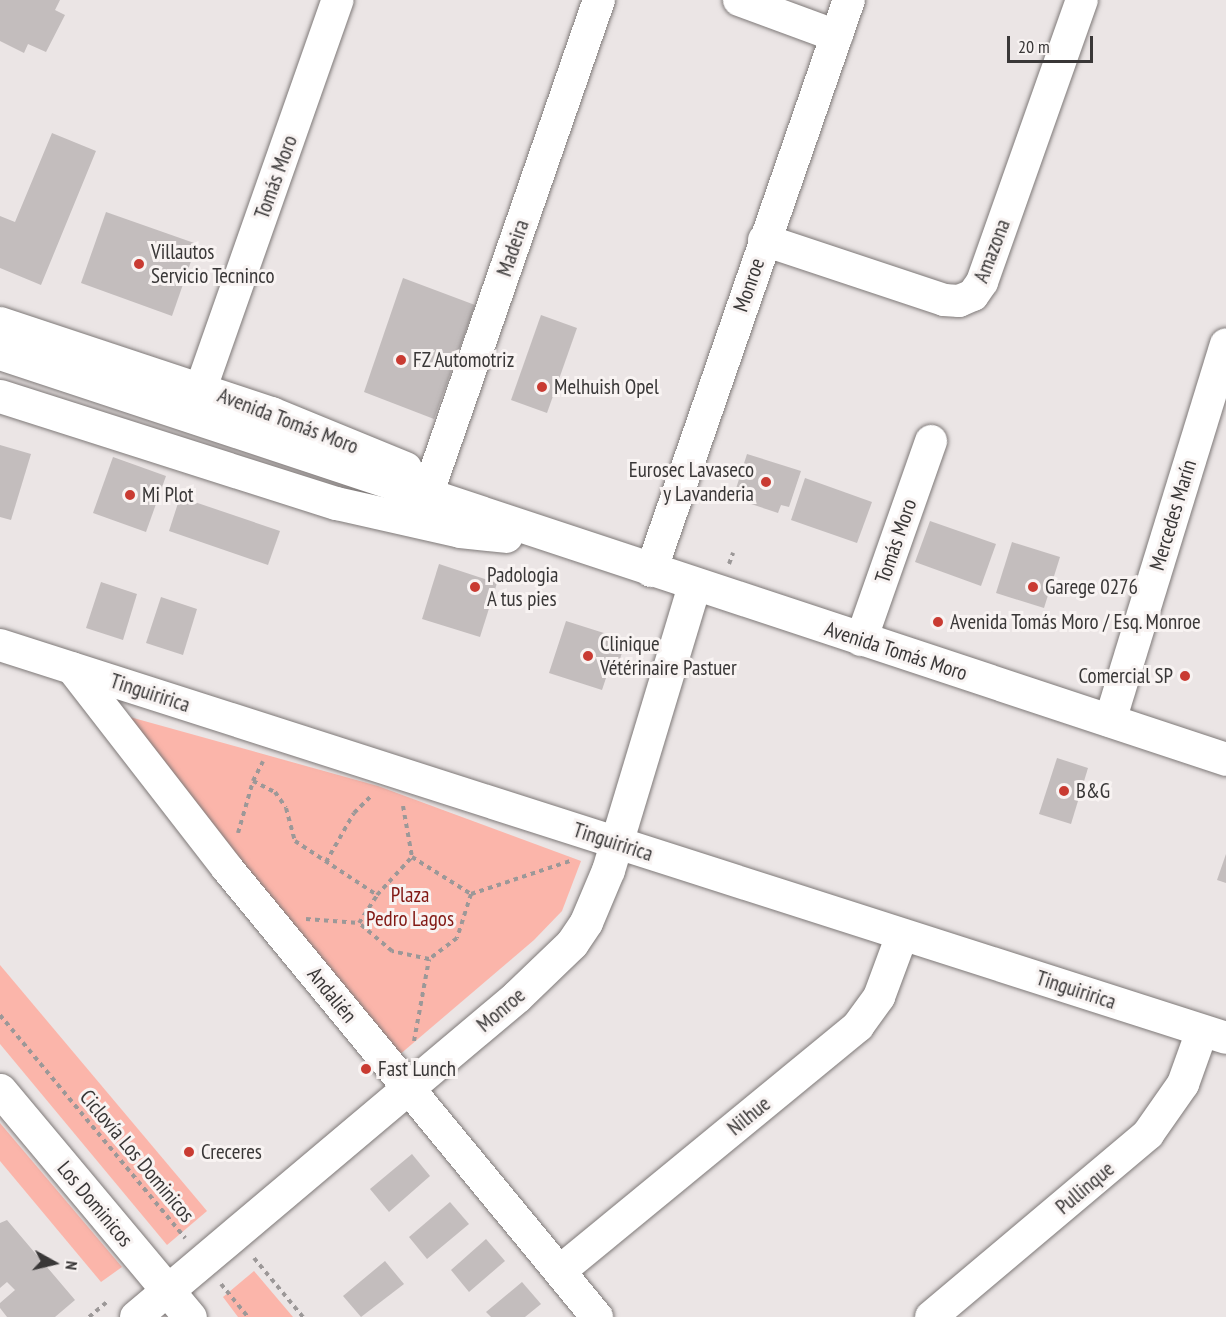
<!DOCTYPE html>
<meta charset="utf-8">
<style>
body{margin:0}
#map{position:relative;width:1226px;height:1317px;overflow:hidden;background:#ebe5e5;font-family:"PT Sans Narrow",sans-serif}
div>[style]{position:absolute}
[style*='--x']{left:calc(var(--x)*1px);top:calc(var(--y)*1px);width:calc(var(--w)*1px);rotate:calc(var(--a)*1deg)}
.green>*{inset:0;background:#fbb5aa}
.building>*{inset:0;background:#c3bdbd}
.path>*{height:4px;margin-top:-2px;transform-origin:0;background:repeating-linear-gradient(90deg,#9c9898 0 4.5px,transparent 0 9px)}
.roads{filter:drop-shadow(0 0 2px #7e7978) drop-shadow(0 0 2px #7e7978)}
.minor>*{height:32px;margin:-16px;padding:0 16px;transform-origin:16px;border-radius:16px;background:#fff}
.tertiary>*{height:33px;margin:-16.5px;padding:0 16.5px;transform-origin:16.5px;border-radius:16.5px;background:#fff}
.secondary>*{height:33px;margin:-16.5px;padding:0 16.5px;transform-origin:16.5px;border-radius:16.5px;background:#fff}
.dots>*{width:16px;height:16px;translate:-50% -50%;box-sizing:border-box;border:3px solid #f8f3f2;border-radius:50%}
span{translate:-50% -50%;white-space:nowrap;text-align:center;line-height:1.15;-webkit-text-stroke:6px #f8f3f2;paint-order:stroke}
.street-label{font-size:21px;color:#393737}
.poi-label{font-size:21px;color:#393737}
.left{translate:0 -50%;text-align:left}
.right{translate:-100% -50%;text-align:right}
.park-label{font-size:21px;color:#821914}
.north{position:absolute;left:24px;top:1233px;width:60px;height:60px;-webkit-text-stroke:4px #f8f3f2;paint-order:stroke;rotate:98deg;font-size:16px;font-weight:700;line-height:24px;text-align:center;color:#393737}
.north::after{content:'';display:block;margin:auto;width:21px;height:27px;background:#393737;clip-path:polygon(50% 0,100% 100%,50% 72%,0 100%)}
.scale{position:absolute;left:1007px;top:36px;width:86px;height:27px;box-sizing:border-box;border:3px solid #393737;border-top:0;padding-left:8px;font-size:18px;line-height:21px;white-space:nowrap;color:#393737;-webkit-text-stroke:4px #f8f3f2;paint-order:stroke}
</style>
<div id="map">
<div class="green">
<i style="clip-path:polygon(119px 714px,378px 786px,581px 861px,562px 911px,534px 940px,398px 1056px)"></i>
<i style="clip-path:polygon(0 965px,207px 1211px,167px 1245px,0 1044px)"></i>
<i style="clip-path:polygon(0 1123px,122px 1267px,101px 1282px,0 1161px)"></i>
<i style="clip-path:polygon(254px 1271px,293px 1317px,238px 1317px,223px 1297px)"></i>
</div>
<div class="building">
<i style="clip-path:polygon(0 0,60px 0,55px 10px,65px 15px,46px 52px,28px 44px,24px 53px,0 41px)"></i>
<i style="clip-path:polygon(52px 133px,96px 151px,41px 285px,0 268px,0 216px,15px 222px)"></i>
<i style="clip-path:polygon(106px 212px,197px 244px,172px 316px,81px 283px)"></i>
<i style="clip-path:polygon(403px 278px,475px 305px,434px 419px,364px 392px)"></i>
<i style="clip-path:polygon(541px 315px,577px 328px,547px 413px,511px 400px)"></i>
<i style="clip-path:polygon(0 445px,31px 454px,11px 520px,0 517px)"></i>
<i style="clip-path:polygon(747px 454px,801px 471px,789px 507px,781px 505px,778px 513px,733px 498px)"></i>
<i style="clip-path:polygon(113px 457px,166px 476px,146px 532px,93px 513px)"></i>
<i style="clip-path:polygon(805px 478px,872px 502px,857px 543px,791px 520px)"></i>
<i style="clip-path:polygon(180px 497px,280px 531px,268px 565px,169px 531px)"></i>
<i style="clip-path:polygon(930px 521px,996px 544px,981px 586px,915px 562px)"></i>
<i style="clip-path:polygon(1012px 542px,1060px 557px,1044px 608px,996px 593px)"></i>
<i style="clip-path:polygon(439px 564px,497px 583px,480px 637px,422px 619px)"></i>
<i style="clip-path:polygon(101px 582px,137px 594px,123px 640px,86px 628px)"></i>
<i style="clip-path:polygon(161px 597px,197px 609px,183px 655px,146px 643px)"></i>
<i style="clip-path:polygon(566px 621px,626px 640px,615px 675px,608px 672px,602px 690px,549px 673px)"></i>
<i style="clip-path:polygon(1057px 758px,1088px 768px,1071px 824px,1039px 814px)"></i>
<i style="clip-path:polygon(1226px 854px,1226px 883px,1217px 880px)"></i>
<i style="clip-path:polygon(412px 1154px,430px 1176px,389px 1212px,370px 1189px)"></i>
<i style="clip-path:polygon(450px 1202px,469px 1224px,427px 1259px,409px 1237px)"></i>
<i style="clip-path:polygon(7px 1220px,75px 1300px,55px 1317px,7px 1317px,0 1308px,0 1303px,15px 1290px,7px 1282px,0 1288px,0 1223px)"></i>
<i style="clip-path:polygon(486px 1239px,505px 1261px,469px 1292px,451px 1270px)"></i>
<i style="clip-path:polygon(385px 1261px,404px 1284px,361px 1317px,343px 1296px)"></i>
<i style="clip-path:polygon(522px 1282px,541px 1304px,525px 1317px,491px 1317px,486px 1312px)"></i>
</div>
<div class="path">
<i style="--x:729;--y:564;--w:12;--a:-70"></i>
<i style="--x:253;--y:781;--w:25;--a:27"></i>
<i style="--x:275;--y:792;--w:19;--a:55"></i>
<i style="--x:286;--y:808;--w:34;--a:75"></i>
<i style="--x:295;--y:841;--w:98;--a:33.4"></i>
<i style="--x:403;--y:806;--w:52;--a:80"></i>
<i style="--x:412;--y:857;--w:70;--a:32.1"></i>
<i style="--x:471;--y:894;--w:46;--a:107.7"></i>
<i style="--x:457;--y:938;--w:35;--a:143"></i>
<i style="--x:429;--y:959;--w:38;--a:-168"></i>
<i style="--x:392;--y:951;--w:43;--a:-139.7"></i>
<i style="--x:359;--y:923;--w:33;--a:-57"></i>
<i style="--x:377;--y:895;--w:52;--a:-47.4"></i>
<i style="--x:238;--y:833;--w:54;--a:-73.9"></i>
<i style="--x:253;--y:781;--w:22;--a:-63"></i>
<i style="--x:326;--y:862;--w:56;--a:-60.3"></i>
<i style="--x:354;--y:813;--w:25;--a:-45"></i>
<i style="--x:471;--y:894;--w:104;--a:-18.4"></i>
<i style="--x:306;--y:919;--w:53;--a:4.3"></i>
<i style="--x:0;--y:1015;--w:290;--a:50.3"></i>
<i style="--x:414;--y:1041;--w:83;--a:-79.6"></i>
<i style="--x:254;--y:1258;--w:77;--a:50.3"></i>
<i style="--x:221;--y:1284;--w:43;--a:50.7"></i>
<i style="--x:89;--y:1317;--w:26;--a:-40"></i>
</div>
<div class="roads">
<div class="minor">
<i style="--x:739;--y:0;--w:104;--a:20.2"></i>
<i style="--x:764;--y:240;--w:190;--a:18.4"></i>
<i style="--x:944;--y:300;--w:15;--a:4"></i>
<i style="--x:959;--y:301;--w:15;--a:-23"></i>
<i style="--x:973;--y:295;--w:16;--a:-55"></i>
<i style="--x:982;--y:282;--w:299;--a:-70.5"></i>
<i style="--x:201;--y:388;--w:411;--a:-70.6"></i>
<i style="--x:427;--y:495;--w:524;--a:-70.84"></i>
<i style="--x:651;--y:571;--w:604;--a:-70.88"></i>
<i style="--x:861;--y:640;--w:211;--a:-70.6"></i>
<i style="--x:0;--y:645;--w:1287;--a:17.77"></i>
<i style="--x:72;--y:668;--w:253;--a:52.2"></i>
<i style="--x:227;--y:868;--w:582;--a:50.51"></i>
<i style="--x:1110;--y:721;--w:394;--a:-72.9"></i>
<i style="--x:560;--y:1271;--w:386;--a:-39.4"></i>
<i style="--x:858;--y:1026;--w:36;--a:-54"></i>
<i style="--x:879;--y:997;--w:66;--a:-69.6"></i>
<i style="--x:136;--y:1317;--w:42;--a:-40.2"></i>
<i style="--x:931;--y:1317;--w:284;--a:-40.1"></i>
<i style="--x:1148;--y:1134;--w:61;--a:-55"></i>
<i style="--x:1183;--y:1084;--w:56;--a:-70.3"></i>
</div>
<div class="tertiary">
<i style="--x:0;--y:1090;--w:296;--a:50.1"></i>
<i style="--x:168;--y:1290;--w:456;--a:-40.1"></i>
<i style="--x:517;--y:996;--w:76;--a:-43.9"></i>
<i style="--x:572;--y:943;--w:25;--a:-56"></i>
<i style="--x:586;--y:922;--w:56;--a:-67.1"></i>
<i style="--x:608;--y:870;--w:298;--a:-73.2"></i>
</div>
<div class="secondary">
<i style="--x:0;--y:323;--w:286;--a:18.4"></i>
<i style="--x:271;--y:413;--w:145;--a:22.3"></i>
<i style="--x:0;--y:353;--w:1291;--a:18.32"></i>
<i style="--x:0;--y:396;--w:353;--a:17.7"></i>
<i style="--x:336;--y:503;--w:127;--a:12.7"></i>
<i style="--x:460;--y:531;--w:46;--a:6.2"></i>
</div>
</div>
<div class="dots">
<i style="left:139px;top:264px;background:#c93b32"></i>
<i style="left:401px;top:360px;background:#c93b32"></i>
<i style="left:542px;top:387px;background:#c93b32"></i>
<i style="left:766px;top:482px;background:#c93b32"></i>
<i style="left:130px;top:495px;background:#c93b32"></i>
<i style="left:475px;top:587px;background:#c93b32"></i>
<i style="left:1033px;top:587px;background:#c93b32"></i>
<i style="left:938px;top:622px;background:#c93b32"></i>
<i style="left:588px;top:656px;background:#c93b32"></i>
<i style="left:1185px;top:676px;background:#c93b32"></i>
<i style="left:1064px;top:791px;background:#c93b32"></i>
<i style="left:366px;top:1069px;background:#c93b32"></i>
<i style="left:189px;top:1152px;background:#c93b32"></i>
</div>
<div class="street-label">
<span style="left:276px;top:177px;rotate:-70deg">Tomás Moro</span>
<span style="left:513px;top:248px;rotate:-71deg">Madeira</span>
<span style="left:992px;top:251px;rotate:-69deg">Amazona</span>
<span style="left:749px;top:285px;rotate:-71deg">Monroe</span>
<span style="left:288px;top:421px;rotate:21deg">Avenida Tomás Moro</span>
<span style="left:1173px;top:515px;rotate:-73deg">Mercedes Marín</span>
<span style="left:896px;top:541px;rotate:-71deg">Tomás Moro</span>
<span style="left:896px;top:651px;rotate:18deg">Avenida Tomás Moro</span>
<span style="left:150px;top:693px;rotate:18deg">Tinguiririca</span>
<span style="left:613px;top:842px;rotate:18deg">Tinguiririca</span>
<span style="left:1076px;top:990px;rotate:18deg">Tinguiririca</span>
<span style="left:332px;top:995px;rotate:51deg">Andalién</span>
<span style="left:501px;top:1010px;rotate:-40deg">Monroe</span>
<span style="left:749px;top:1116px;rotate:-39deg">Nilhue</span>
<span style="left:137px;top:1156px;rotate:50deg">Ciclovía Los Dominicos</span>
<span style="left:1085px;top:1188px;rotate:-40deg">Pullinque</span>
<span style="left:95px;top:1204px;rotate:50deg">Los Dominicos</span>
</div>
<div class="poi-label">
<span class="left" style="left:151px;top:264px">Villautos<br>Servicio Tecninco</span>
<span class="left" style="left:413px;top:360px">FZ Automotriz</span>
<span class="left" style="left:554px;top:387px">Melhuish Opel</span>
<span class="right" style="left:754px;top:482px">Eurosec Lavaseco<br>y Lavanderia</span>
<span class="left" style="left:142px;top:495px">Mi Plot</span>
<span class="left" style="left:487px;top:587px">Padologia<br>A tus pies</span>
<span class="left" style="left:1045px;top:587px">Garege 0276</span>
<span class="left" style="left:950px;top:622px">Avenida Tomás Moro / Esq. Monroe</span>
<span class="left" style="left:600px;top:656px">Clinique<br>Vétérinaire Pastuer</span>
<span class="right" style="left:1173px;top:676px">Comercial SP</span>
<span class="left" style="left:1076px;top:791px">B&amp;G</span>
<span class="left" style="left:378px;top:1069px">Fast Lunch</span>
<span class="left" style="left:201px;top:1152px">Creceres</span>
</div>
<div class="park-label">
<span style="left:410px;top:907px">Plaza<br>Pedro Lagos</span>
</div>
<div class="north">N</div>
<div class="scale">20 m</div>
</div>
